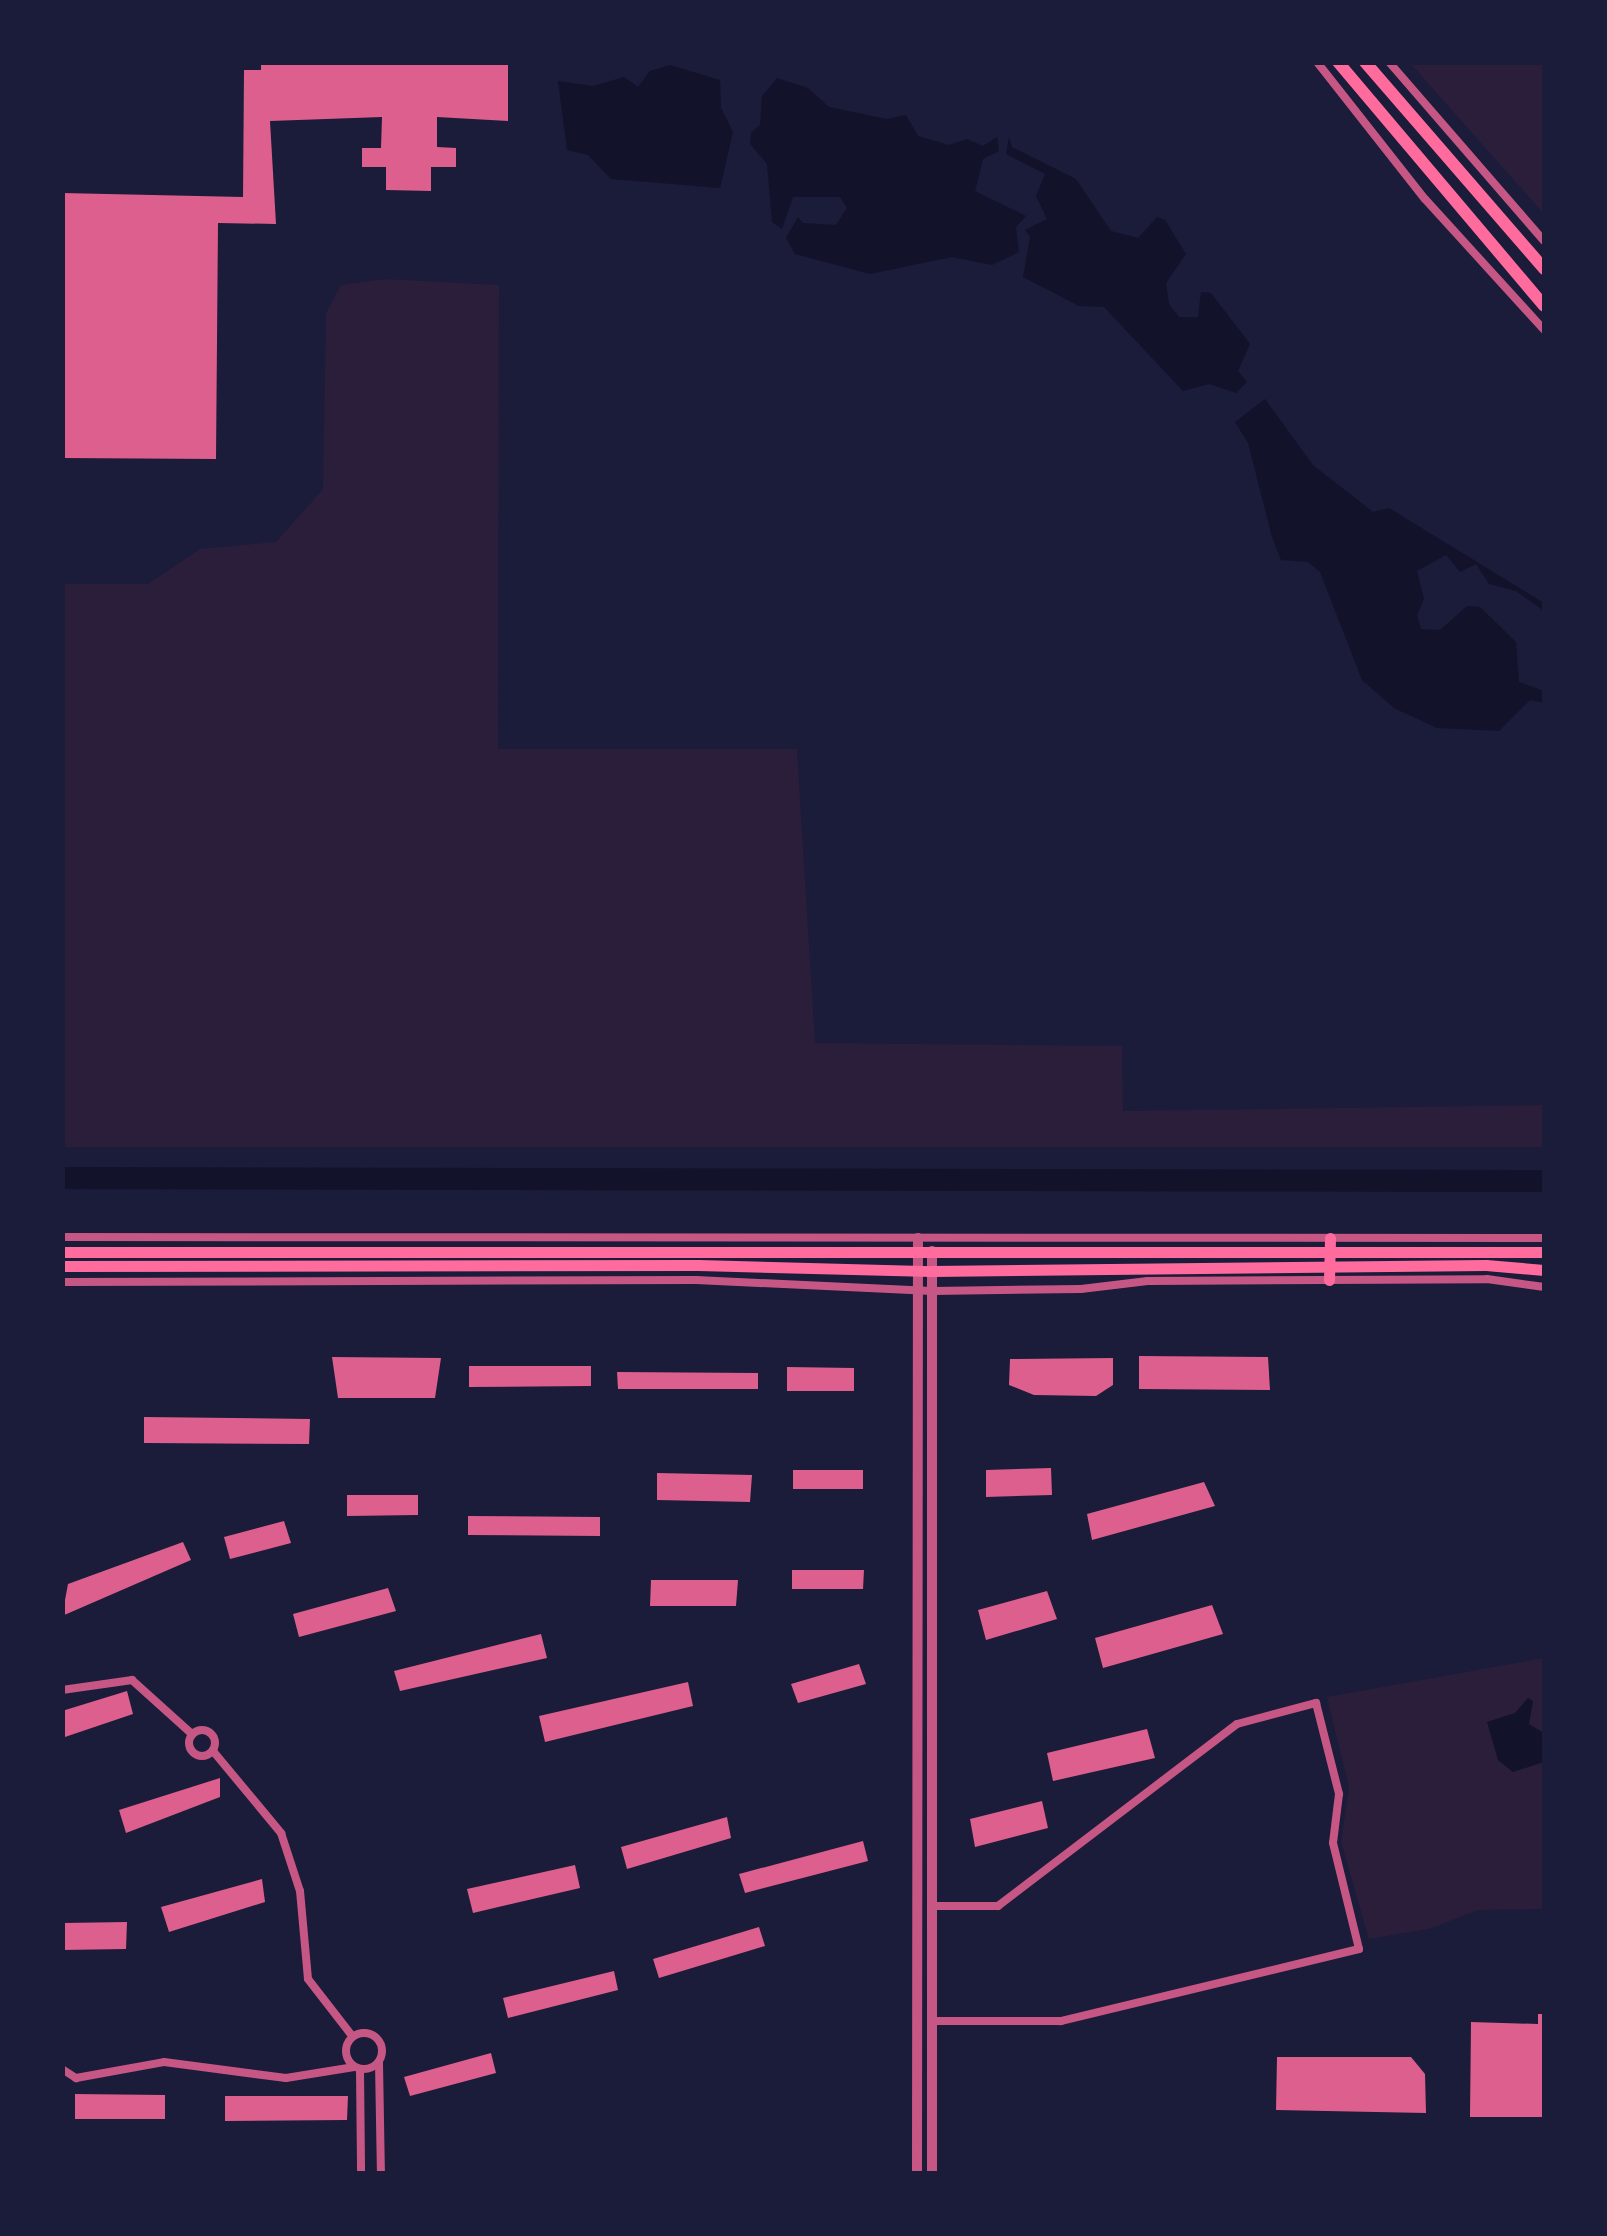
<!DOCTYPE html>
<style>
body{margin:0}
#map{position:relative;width:1607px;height:2236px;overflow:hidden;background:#1b1b3a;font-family:"Times New Roman",serif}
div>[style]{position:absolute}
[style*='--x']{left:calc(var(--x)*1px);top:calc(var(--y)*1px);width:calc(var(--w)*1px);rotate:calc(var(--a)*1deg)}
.green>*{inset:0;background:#2a1e3b}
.water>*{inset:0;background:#12122b}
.river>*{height:22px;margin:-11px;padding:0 11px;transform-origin:11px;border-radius:11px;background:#12122b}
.building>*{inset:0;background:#dd5f8e}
.minor>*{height:8px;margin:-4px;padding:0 4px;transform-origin:4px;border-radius:4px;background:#c65784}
.minor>.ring{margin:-4px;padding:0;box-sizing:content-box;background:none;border:8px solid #c65784;border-radius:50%}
.tertiary>*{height:10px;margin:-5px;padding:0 5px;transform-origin:5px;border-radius:5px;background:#c65784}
.secondary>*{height:11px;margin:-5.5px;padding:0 5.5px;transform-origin:5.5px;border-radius:5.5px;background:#ff6b9d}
.primary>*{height:12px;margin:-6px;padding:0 6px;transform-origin:6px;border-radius:6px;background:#ff6b9d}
span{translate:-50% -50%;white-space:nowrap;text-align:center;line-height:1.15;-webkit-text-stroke:8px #1b1b3a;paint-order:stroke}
.frame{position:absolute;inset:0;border:65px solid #1b1b3a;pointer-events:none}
</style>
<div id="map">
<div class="green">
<i style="clip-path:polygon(1410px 63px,1544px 63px,1544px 214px)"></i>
<i style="clip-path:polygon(385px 279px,499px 285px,498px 749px,797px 749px,815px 1043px,1122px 1046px,1123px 1111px,1544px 1105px,1544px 1147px,63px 1147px,63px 584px,148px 584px,200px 549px,276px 542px,323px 489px,326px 313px,341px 285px)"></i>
<i style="clip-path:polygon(1544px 1658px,1544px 1909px,1478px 1910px,1429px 1929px,1369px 1939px,1341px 1842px,1349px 1788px,1327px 1697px)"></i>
</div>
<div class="water">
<i style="clip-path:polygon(670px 65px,720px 80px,721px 108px,733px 132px,720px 188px,611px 179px,588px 155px,567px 150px,558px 81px,593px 86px,624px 77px,638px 87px,650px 71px)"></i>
<i style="clip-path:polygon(777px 78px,808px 88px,829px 107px,887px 119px,906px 115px,918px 136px,949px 145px,967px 139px,983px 146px,997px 137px,999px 151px,983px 159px,975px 191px,1026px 216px,1016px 227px,1019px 252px,992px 265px,952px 257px,870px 274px,795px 254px,786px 238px,798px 217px,803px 223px,836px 225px,847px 208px,840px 197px,793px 197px,782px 229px,772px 222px,767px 164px,750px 144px,751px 133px,760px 125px,762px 96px)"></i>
<i style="clip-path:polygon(1009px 137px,1012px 147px,1076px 179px,1111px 231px,1138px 238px,1157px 217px,1165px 220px,1186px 254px,1166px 283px,1169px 304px,1179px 317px,1198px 317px,1201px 292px,1211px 293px,1250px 344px,1238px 371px,1247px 382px,1236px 393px,1209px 384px,1183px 391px,1104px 307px,1079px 306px,1023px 277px,1030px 237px,1025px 230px,1047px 219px,1036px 196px,1045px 174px,1006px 154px)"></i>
<i style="clip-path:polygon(1265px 399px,1313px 465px,1373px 512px,1389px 508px,1544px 603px,1544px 611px,1516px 591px,1489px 584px,1476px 564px,1460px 572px,1446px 555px,1417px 571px,1424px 599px,1417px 615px,1421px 629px,1440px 630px,1467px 606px,1480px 607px,1516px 642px,1519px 682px,1544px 691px,1544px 703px,1530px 700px,1499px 731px,1437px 728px,1394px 708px,1362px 680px,1320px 572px,1308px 562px,1281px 560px,1272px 537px,1248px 443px,1235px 422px)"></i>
<i style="clip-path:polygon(1528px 1698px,1533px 1701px,1529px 1724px,1544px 1733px,1544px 1762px,1513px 1772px,1498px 1760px,1487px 1722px,1515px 1713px)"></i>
</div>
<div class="river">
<i style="--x:62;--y:1178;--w:1482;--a:0.12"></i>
</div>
<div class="building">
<i style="clip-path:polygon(261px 62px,508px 62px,508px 121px,437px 117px,437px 147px,456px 148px,456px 167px,431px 167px,431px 191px,386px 190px,386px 167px,362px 167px,362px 148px,381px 148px,382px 117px,270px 121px,276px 224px,218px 223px,216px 459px,62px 458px,62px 193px,243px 197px,244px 70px,261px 70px)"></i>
<i style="clip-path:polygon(1139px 1356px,1268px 1357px,1270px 1390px,1139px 1389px)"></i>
<i style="clip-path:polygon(332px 1357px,441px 1358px,435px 1398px,338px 1398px)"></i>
<i style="clip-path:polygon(1113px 1358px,1113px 1385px,1096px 1396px,1034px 1395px,1009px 1385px,1010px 1359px)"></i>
<i style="clip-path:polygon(469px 1366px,591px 1366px,591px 1386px,469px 1387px)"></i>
<i style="clip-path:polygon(787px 1367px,854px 1368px,854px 1391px,787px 1391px)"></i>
<i style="clip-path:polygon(617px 1372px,758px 1373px,758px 1389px,618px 1389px)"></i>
<i style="clip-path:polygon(144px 1417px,310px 1419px,309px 1444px,144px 1443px)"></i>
<i style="clip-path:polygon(1051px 1468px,1052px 1495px,986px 1497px,986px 1470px)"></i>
<i style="clip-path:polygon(793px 1470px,863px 1470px,863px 1489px,793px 1489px)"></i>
<i style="clip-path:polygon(657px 1473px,752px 1475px,750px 1502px,657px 1500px)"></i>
<i style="clip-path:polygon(1204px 1482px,1215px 1506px,1092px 1540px,1087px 1514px)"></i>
<i style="clip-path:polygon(347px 1495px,418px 1495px,418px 1515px,347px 1516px)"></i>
<i style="clip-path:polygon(468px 1516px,600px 1517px,600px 1536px,468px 1535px)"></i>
<i style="clip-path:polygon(284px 1521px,291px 1543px,230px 1559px,224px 1537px)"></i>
<i style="clip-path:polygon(183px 1542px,191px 1560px,62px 1616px,68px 1584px)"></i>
<i style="clip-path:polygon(792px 1570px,864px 1570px,863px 1589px,792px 1589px)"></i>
<i style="clip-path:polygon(651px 1580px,738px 1580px,736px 1606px,650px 1606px)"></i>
<i style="clip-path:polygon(388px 1588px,396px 1611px,299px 1637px,293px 1614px)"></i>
<i style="clip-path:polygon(1047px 1591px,1057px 1619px,986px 1640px,978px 1610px)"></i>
<i style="clip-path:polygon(1212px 1605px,1223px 1634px,1103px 1668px,1095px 1638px)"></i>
<i style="clip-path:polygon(541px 1634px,547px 1658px,400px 1691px,394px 1671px)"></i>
<i style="clip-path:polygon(859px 1664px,866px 1684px,798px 1703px,791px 1684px)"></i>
<i style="clip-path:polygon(688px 1682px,693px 1706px,545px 1742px,539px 1716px)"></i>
<i style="clip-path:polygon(127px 1691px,133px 1714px,62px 1738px,62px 1711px)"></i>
<i style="clip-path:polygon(1147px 1729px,1155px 1758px,1053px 1781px,1047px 1753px)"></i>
<i style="clip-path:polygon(220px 1778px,220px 1797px,126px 1833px,119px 1810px)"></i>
<i style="clip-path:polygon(1042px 1801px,1048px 1828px,975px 1847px,970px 1819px)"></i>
<i style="clip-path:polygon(727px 1817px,731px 1838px,627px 1869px,621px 1847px)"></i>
<i style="clip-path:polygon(863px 1841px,868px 1861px,745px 1893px,739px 1874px)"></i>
<i style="clip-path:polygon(575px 1865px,580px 1888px,473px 1913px,467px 1889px)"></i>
<i style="clip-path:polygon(262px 1879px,265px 1902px,169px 1932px,161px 1907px)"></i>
<i style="clip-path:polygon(127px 1922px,126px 1949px,62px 1950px,62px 1923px)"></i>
<i style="clip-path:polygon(759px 1927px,765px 1946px,659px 1978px,653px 1959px)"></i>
<i style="clip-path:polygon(614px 1971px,618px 1990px,508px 2018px,503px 1998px)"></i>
<i style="clip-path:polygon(1538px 2014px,1544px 2014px,1544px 2117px,1470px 2117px,1471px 2022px,1538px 2024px)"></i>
<i style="clip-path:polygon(491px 2053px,496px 2073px,410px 2096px,404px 2077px)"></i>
<i style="clip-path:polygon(1277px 2057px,1411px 2057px,1425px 2074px,1426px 2113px,1276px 2110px)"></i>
<i style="clip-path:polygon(75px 2094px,165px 2095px,165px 2119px,75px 2119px)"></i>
<i style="clip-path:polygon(225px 2096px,348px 2096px,347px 2120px,225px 2121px)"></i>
</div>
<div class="minor">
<i style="--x:1317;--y:62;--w:174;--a:51.8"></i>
<i style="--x:1425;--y:199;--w:177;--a:47.7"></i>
<i style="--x:1389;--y:62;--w:237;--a:49.1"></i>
<i style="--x:62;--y:1237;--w:1482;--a:0.04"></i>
<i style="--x:62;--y:1282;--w:634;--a:-0.18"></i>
<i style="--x:696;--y:1280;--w:236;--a:2.7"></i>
<i style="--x:932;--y:1291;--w:149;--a:-0.8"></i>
<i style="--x:1081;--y:1289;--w:67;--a:-6.8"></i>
<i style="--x:1148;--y:1281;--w:339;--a:-0.3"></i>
<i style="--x:1487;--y:1279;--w:58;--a:8"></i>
<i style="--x:62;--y:1690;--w:71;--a:-8.1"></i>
<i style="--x:132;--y:1680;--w:81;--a:42"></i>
<i class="ring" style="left:189px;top:1730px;width:18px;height:18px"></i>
<i style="--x:213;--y:1751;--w:107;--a:50.3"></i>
<i style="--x:281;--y:1833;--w:61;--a:71.9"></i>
<i style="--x:300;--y:1891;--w:88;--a:84.8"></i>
<i style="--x:308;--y:1979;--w:73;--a:52.2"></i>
<i style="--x:931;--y:1906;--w:67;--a:0"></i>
<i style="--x:998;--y:1906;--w:300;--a:-37.3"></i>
<i style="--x:1237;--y:1724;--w:82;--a:-14.9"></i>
<i style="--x:1316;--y:1703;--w:94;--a:75.8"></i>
<i style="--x:1339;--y:1794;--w:49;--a:97"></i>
<i style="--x:1333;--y:1843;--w:109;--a:76.2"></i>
<i style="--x:1359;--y:1949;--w:307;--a:166.4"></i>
<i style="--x:1061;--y:2021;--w:129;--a:180"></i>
<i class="ring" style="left:346px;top:2033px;width:28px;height:28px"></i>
<i style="--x:379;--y:2063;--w:111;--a:89"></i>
<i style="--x:62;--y:2069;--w:17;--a:33"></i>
<i style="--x:76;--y:2078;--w:89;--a:-10.3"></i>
<i style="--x:164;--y:2062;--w:123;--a:7.5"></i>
<i style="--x:286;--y:2078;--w:69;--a:-9.2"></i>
<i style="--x:360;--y:2070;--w:104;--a:89.4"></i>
</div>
<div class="tertiary">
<i style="--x:917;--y:2174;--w:936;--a:-89.94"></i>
<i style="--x:932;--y:2174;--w:923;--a:-90"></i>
</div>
<div class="secondary">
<i style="--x:62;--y:1252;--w:1482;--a:0"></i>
<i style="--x:62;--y:1266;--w:636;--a:-0.09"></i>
<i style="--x:698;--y:1265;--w:234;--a:1.5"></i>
<i style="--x:932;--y:1271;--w:554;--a:-0.62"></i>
<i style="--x:1486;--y:1265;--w:58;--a:4.9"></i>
<i style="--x:1329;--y:1280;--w:42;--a:-88.6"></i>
</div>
<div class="primary">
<i style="--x:1338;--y:62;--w:319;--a:49.8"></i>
<i style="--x:1365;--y:62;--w:274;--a:49.1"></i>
</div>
<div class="frame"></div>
</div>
